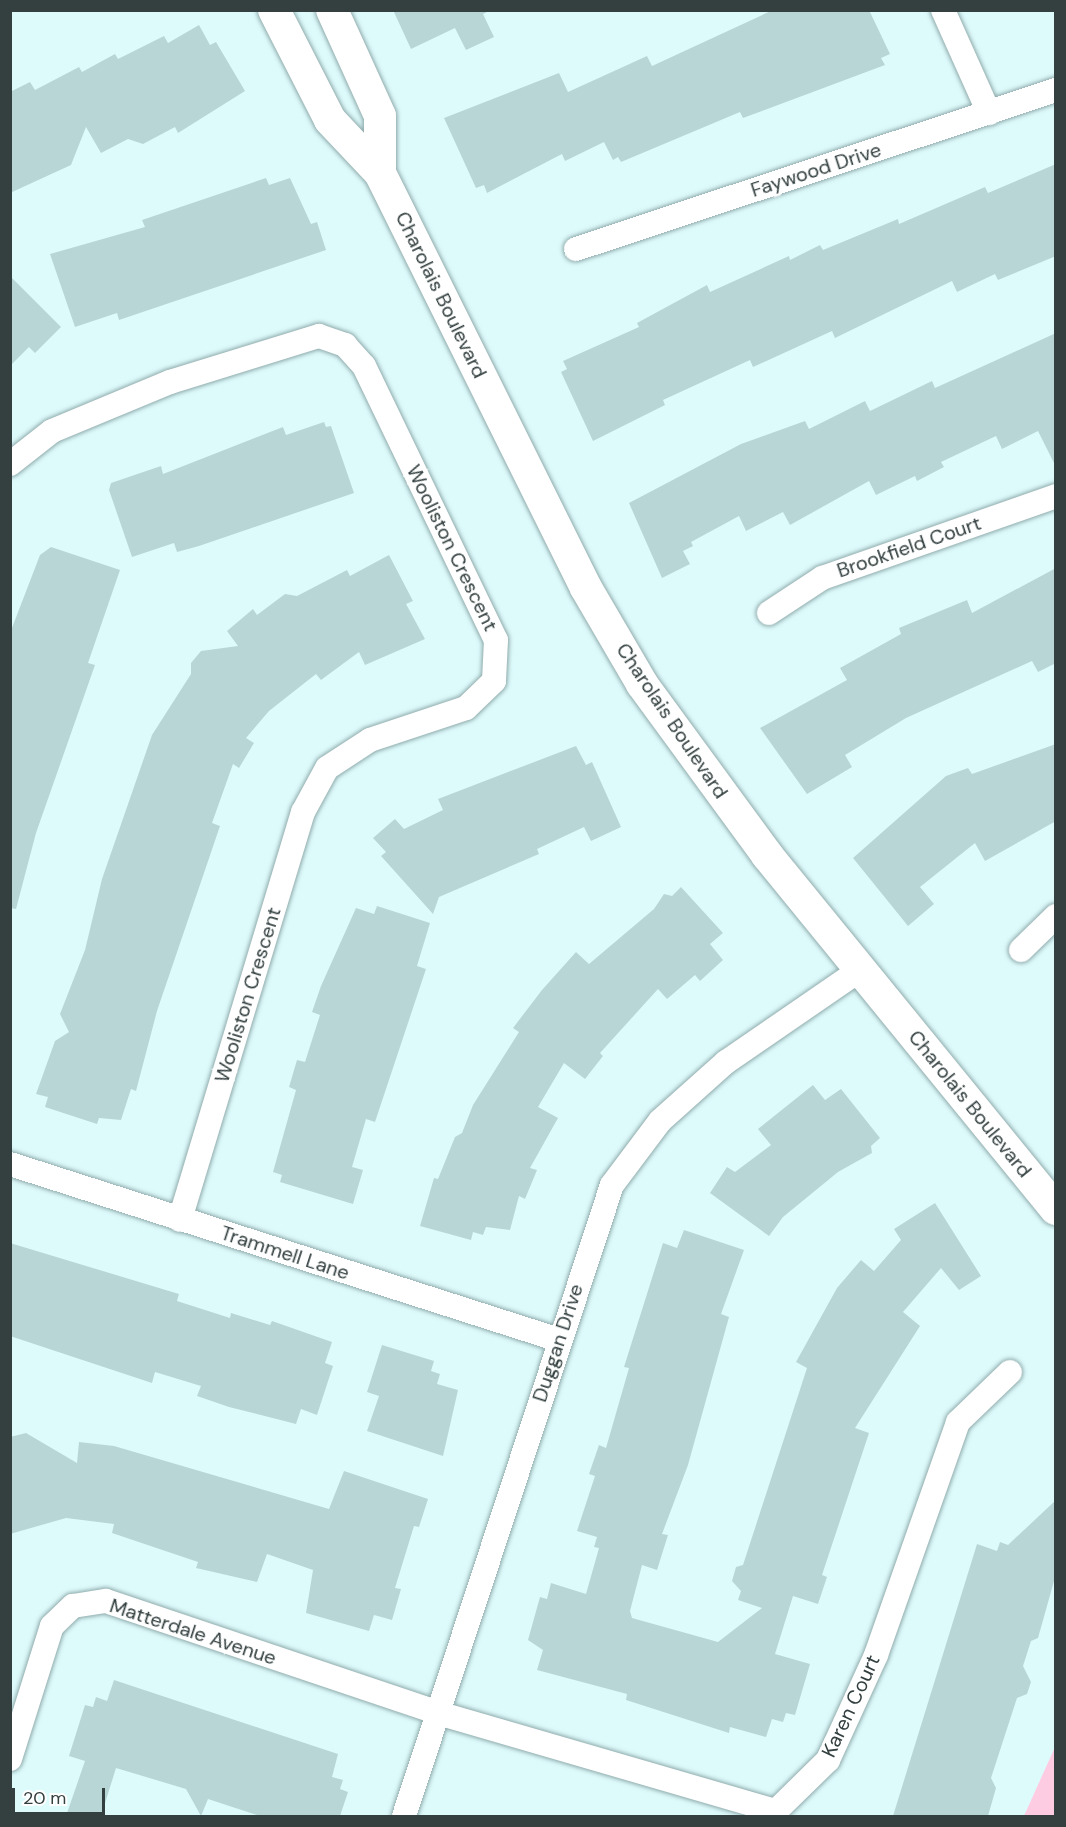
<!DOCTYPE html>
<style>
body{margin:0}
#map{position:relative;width:1066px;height:1827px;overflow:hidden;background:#defbfc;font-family:"DM Sans",sans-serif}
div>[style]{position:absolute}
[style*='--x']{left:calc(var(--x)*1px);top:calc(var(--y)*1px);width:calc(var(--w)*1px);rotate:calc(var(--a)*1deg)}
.green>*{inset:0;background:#fdcce3}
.building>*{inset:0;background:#b9d6d7}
.roads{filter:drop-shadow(0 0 2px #90abac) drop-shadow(0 0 2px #90abac)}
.minor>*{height:24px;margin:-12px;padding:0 12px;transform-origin:12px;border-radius:12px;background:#fff}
.tertiary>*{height:32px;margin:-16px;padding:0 16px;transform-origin:16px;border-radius:16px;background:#fff}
span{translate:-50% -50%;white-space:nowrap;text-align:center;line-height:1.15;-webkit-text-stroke:5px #fff;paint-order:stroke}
.street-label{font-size:20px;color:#344040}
.frame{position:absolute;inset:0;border:12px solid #344040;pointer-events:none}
.scale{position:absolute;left:12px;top:1788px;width:93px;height:27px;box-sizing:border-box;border:3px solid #344040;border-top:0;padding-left:8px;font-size:18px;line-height:21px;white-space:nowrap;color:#344040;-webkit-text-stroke:4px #fff;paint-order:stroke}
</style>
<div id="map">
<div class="green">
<i style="clip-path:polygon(1055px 1747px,1055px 1816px,1024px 1816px)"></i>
</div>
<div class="building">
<i style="clip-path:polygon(393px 10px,491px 10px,483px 14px,494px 37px,466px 50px,455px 28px,411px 49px)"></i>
<i style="clip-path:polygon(773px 10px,869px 10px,890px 54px,881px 58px,885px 65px,743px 118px,740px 112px,621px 162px,618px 157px,613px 160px,604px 142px,565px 161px,562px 154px,487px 193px,484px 185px,476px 188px,444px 118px,559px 73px,568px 92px,647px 56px,652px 66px)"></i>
<i style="clip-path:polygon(199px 25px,210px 45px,216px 42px,245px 91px,178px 133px,175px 127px,143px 144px,128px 139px,101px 153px,86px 127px,71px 165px,10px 193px,10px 92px,30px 82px,35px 90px,79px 67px,82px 72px,115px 54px,118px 59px,164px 36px,168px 43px)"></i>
<i style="clip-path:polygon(1056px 164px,1056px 256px,998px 280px,995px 274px,957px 292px,952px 281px,835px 338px,832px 331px,753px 367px,750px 360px,663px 400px,665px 405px,593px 441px,561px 372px,567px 369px,563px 361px,639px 327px,637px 323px,707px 285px,710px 292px,789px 256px,790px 260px,820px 245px,823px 250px,898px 219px,899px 224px,985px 187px,988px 193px)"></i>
<i style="clip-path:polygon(266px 178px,269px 185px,290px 178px,311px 224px,317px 222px,326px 250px,119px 320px,117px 313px,75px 327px,50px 254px,145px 227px,142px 220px)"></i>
<i style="clip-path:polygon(10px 276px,61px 327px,35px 353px,29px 347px,10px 366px)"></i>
<i style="clip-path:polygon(1056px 333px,1056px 467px,1038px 431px,1002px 449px,996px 436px,941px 462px,944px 467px,917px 481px,915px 476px,876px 495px,869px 481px,790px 525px,783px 512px,746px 531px,739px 516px,691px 542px,693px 546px,683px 551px,690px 564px,662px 578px,629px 503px,741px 444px,805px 421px,809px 429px,865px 401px,870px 411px,932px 381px,935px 388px)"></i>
<i style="clip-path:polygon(324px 422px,326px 427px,331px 426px,354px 493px,199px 546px,177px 552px,174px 543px,132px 557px,109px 490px,111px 483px,161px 466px,163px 474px,283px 427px,286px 435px)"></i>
<i style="clip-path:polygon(51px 547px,120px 570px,88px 663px,95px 665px,36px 833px,16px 909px,10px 908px,10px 633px,40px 555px)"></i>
<i style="clip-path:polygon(389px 555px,413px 601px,406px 604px,425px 639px,365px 665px,359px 652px,321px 680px,316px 674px,269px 711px,246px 738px,254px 743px,239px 768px,233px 764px,212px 823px,220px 826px,157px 1011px,136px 1091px,131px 1089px,121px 1120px,99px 1118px,97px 1124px,45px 1107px,48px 1097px,36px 1094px,55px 1041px,69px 1032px,60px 1014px,85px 950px,102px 879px,152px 735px,191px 674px,191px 663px,201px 651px,238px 646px,227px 631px,253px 609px,257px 615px,285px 594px,297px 596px,347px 570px,350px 576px)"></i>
<i style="clip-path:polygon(1056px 568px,1056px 663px,1038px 672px,1032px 661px,906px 718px,845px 755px,852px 767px,807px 794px,760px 728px,847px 680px,840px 668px,901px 634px,899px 628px,967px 600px,972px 613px)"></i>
<i style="clip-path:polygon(1056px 744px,1056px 821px,985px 861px,975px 843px,920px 887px,934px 904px,908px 926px,853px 858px,946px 776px,968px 768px,972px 774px)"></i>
<i style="clip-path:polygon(576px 746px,586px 765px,592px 762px,621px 827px,591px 841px,584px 827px,537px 849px,539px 854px,439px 897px,433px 914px,381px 856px,386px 852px,373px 838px,395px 819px,404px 829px,443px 810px,438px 799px)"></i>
<i style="clip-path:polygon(681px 887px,723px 933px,710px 944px,723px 960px,700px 981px,695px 975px,667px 999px,658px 989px,600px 1053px,603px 1056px,585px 1079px,564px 1063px,538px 1107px,558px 1118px,530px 1168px,537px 1170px,525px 1199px,519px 1196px,510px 1230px,486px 1227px,483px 1235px,473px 1232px,471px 1240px,420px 1226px,434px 1178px,438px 1179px,455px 1137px,462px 1133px,473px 1105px,519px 1032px,513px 1028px,542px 990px,576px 952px,589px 964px,654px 909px,664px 894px,672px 896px)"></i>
<i style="clip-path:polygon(377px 906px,430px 923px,417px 966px,426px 969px,375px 1122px,366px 1119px,352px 1167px,363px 1170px,353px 1204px,280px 1182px,282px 1175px,273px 1172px,296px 1090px,289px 1087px,297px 1060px,305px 1062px,320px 1015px,312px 1012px,321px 986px,356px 908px,374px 914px)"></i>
<i style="clip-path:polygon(813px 1085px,825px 1100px,841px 1089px,880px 1138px,871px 1146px,872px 1153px,838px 1172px,783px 1217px,769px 1236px,710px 1193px,727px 1167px,735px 1172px,771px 1145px,758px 1129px)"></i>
<i style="clip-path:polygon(935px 1203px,981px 1276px,959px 1290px,941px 1268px,903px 1312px,920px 1326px,855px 1428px,869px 1433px,822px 1575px,827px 1577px,818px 1604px,793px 1596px,775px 1654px,810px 1664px,795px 1715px,786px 1713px,783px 1722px,772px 1719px,766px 1737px,730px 1727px,729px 1733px,626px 1700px,627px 1694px,537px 1670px,543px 1650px,528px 1640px,540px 1597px,547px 1599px,551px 1583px,586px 1594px,599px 1548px,594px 1547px,597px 1537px,577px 1531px,595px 1476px,589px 1474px,599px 1445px,606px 1448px,629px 1368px,624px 1367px,663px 1243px,677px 1248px,684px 1230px,744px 1250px,721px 1314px,729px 1317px,688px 1465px,662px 1534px,668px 1535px,657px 1570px,642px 1565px,630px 1611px,632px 1618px,718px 1642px,762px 1608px,738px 1600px,741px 1591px,732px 1581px,736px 1567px,743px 1565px,807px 1368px,796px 1362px,837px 1288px,861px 1260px,874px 1271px,901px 1240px,894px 1229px)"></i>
<i style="clip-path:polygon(10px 1243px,179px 1294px,177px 1301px,230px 1318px,231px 1313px,270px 1325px,272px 1321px,332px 1342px,325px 1363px,333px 1366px,317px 1415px,301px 1409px,296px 1424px,229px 1407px,197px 1396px,201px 1386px,155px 1372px,152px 1383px,10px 1336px)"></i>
<i style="clip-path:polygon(382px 1345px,434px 1361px,431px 1371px,440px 1374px,437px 1384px,458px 1390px,443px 1456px,367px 1431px,379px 1396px,367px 1392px)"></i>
<i style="clip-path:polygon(26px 1433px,77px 1463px,79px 1442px,114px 1446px,329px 1509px,344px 1471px,428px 1499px,419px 1527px,414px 1526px,395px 1588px,401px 1589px,392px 1620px,374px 1615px,369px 1631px,306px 1613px,313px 1570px,267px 1554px,257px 1582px,196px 1568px,198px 1562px,112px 1533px,114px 1524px,66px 1518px,10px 1534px,10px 1437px)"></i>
<i style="clip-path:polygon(1056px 1500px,1056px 1574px,1038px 1638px,1031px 1641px,1023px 1666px,1031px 1682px,1027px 1694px,1017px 1698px,991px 1778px,996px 1788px,988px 1816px,893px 1816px,977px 1544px,997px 1551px,1000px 1542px,1008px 1545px)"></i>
<i style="clip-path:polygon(114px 1680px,338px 1754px,332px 1777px,343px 1780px,340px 1789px,348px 1792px,340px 1816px,260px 1816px,208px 1799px,201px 1816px,186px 1789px,116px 1768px,101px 1816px,66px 1816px,85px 1761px,69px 1756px,85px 1705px,93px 1707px,96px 1697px,107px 1701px)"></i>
</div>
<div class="roads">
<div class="minor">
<i style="--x:943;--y:10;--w:113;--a:65.9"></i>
<i style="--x:576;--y:249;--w:506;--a:-18.33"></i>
<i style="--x:10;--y:464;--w:53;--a:-38.2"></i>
<i style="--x:52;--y:431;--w:128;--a:-22.6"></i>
<i style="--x:170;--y:382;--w:156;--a:-17.2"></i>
<i style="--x:319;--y:336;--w:28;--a:19"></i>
<i style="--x:345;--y:345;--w:28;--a:48"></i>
<i style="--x:364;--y:366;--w:304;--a:64.3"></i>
<i style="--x:496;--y:640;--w:41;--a:92.8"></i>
<i style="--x:494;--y:681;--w:39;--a:136"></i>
<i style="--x:466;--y:708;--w:101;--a:161.6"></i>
<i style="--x:370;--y:740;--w:51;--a:146.9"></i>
<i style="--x:327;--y:768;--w:50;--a:118.6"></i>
<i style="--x:303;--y:812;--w:426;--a:106.8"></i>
<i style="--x:769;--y:613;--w:64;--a:-33.4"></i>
<i style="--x:822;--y:578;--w:248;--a:-19.3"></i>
<i style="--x:1021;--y:950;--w:49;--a:-44.2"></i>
<i style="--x:10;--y:1164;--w:577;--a:17.77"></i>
<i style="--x:10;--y:1759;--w:139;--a:-72.5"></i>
<i style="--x:52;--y:1626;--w:29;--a:-44"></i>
<i style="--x:73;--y:1606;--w:33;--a:-9"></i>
<i style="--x:106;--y:1601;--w:350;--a:18.6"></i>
<i style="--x:438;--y:1713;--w:352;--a:16.2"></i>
<i style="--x:776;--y:1811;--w:73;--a:-44.4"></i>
<i style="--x:828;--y:1760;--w:115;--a:-65.4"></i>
<i style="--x:876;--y:1655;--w:247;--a:-70.6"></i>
<i style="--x:958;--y:1422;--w:72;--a:-43.9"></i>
<i style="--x:404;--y:1816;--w:664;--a:-71.76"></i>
<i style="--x:612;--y:1185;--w:80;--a:-53.1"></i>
<i style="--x:660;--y:1121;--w:89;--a:-41.8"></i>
<i style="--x:726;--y:1062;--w:163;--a:-34.5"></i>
</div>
<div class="tertiary">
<i style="--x:274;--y:10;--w:123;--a:63"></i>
<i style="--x:330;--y:120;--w:73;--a:46.7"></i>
<i style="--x:380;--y:173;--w:463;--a:63.6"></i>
<i style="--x:586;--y:588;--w:111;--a:59.7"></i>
<i style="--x:642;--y:684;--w:212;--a:53.8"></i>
<i style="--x:767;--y:855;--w:457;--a:50.8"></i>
<i style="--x:332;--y:10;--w:116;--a:65.6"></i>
<i style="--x:380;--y:116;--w:57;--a:90"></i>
</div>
</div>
<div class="street-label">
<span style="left:816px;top:170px;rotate:-18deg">Faywood Drive</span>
<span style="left:441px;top:295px;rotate:64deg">Charolais Boulevard</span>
<span style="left:909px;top:547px;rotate:-19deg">Brookfield Court</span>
<span style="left:452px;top:548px;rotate:64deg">Wooliston Crescent</span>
<span style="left:672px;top:721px;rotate:56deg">Charolais Boulevard</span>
<span style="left:248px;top:995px;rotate:-73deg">Wooliston Crescent</span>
<span style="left:970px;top:1104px;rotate:51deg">Charolais Boulevard</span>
<span style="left:285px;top:1253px;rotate:18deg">Trammell Lane</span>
<span style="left:558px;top:1343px;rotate:-72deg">Duggan Drive</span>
<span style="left:193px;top:1632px;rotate:18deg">Matterdale Avenue</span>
<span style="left:851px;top:1706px;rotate:-65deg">Karen Court</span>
</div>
<div class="frame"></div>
<div class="scale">20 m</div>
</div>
